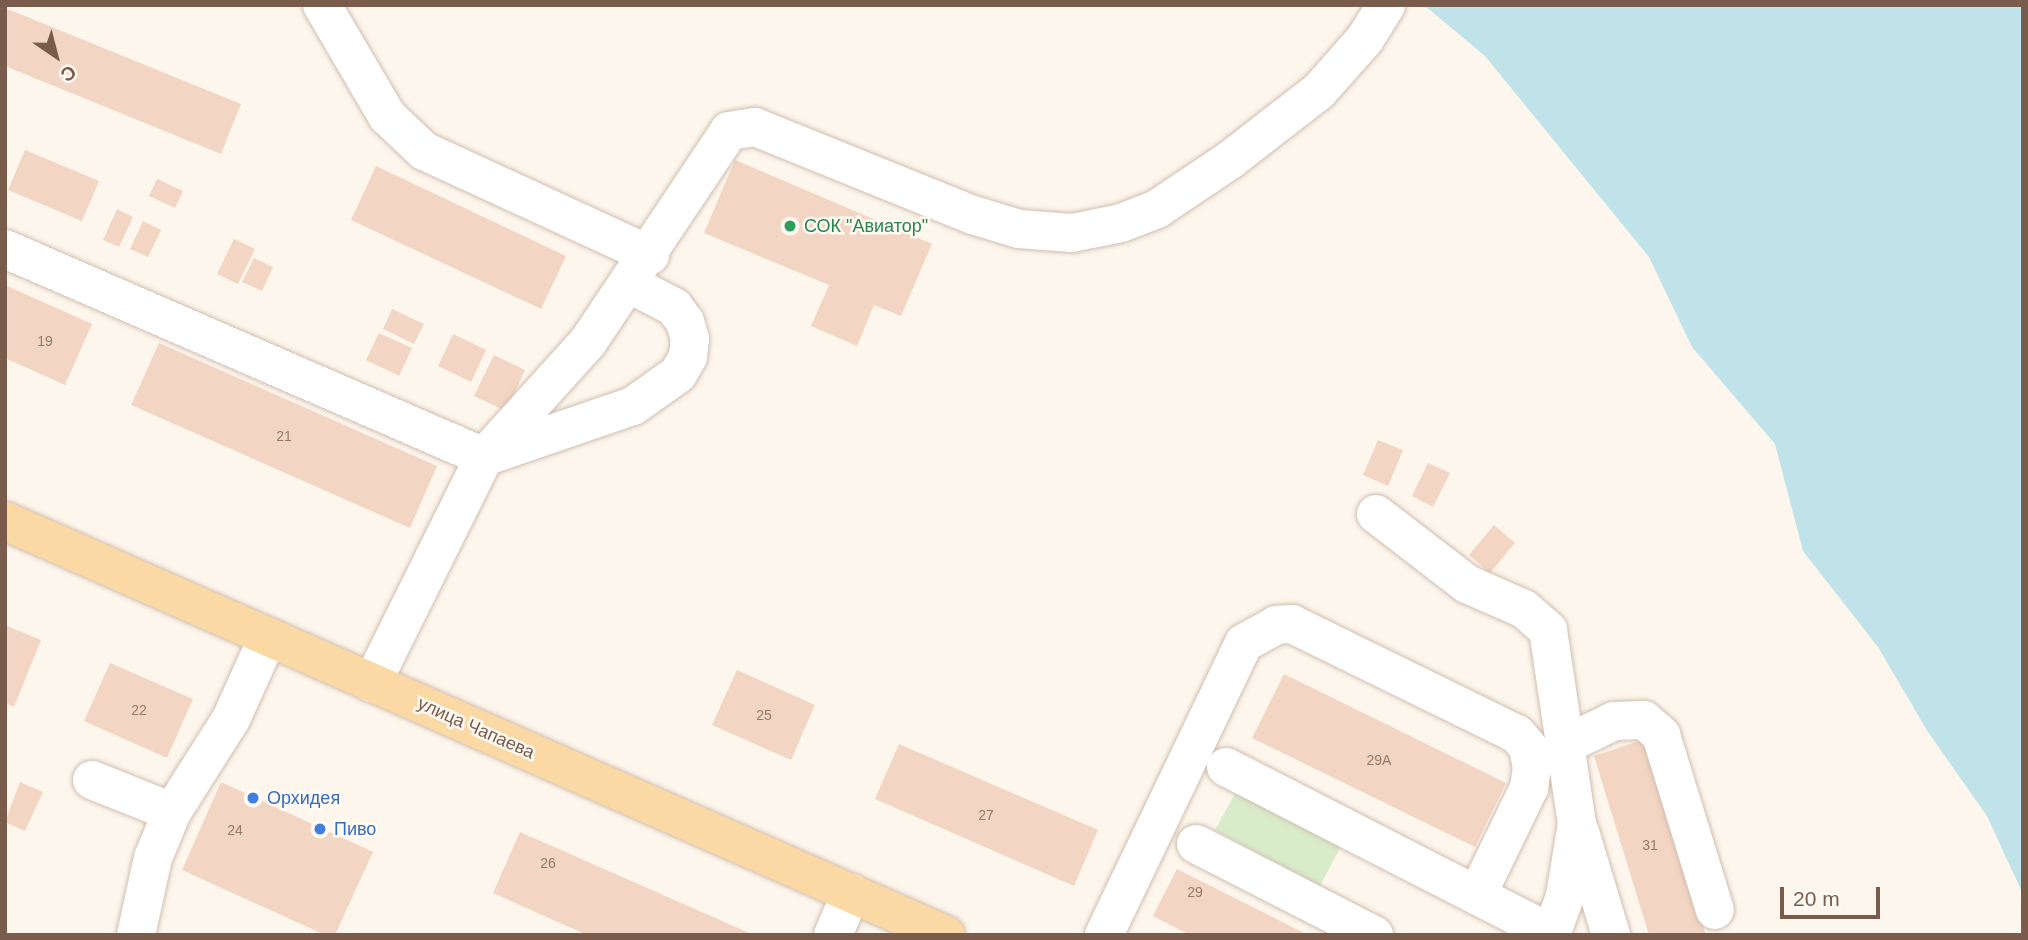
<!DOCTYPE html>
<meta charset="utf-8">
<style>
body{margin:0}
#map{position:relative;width:2028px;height:940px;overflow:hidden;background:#fdf6ec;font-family:Helvetica,sans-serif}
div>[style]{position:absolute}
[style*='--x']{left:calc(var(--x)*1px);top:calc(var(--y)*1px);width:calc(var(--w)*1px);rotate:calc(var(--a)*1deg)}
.green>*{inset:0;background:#d8ecc9}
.water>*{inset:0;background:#bfe3e8}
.building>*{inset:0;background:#f3d5c3}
.roads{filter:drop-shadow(0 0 2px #d1beb0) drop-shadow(0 0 2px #d1beb0)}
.minor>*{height:38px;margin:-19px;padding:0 19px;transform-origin:19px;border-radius:19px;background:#fff}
.major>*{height:38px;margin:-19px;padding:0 19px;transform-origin:19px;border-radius:19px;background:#fbd9a5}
.dots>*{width:19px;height:19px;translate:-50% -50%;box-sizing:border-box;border:4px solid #fffaf3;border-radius:50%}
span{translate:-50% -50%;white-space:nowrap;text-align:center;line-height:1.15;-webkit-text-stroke:5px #fffaf3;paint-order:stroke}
.number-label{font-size:14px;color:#987a6a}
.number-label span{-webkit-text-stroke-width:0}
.leisure-label{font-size:18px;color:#27864d}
.left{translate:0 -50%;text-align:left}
.street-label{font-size:18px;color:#7a5c4d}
.shop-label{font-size:18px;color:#366cbe}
.frame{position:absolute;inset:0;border:7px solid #7a5c4d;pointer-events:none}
.north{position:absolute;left:21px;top:21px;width:70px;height:70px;-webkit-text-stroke:5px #fffaf3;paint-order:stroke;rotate:145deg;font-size:19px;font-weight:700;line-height:28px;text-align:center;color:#7a5c4d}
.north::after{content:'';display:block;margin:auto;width:24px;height:32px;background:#7a5c4d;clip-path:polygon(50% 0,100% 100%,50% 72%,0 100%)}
.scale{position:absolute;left:1780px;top:887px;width:100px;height:32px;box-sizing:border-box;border:4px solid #7a5c4d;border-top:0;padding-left:9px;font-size:21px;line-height:24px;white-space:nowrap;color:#7a5c4d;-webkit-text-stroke:5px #fffaf3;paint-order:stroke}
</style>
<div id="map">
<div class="green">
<i style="clip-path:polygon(1237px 790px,1341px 846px,1320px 886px,1215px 830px)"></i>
</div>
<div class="water">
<i style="clip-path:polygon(1424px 5px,2023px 5px,2023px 894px,1987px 816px,1928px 732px,1878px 647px,1803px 551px,1775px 444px,1692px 347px,1649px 257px,1485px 56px)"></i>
</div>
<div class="building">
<i style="clip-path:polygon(5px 8px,241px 104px,221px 154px,5px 66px)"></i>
<i style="clip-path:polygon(25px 150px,99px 181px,82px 221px,8px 190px)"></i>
<i style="clip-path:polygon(735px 160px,932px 244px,901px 316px,874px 305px,857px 346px,811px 326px,829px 285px,704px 233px)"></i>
<i style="clip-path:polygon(376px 166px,566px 256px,541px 309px,351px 220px)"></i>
<i style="clip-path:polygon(157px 179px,183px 191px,175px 208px,149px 196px)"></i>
<i style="clip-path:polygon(117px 209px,133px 217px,119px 247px,103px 240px)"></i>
<i style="clip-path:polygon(143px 221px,161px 230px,148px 257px,130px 249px)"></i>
<i style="clip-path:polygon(234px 239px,255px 249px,238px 284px,217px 274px)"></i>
<i style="clip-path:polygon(254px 258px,273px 267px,262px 291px,242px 282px)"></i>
<i style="clip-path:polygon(5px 285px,92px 324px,65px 385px,5px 358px)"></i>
<i style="clip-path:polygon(392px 309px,424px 324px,414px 344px,383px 329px)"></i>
<i style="clip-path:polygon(379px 333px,412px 348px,399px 376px,366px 360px)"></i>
<i style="clip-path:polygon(453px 334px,486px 350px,471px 382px,438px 366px)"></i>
<i style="clip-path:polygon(159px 343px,437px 466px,410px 528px,131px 405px)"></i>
<i style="clip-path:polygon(494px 355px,525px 370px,506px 411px,474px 396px)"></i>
<i style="clip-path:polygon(1378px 440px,1403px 450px,1388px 486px,1363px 475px)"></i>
<i style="clip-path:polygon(1428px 463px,1450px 473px,1433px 507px,1412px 496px)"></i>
<i style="clip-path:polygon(1494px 525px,1515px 543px,1490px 573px,1469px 555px)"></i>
<i style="clip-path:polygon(5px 625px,41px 640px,14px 707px,5px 703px)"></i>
<i style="clip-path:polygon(110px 663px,193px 699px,167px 758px,84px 721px)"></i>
<i style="clip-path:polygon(737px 670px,815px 705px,791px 760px,712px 725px)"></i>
<i style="clip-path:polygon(1284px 674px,1506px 783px,1475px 847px,1252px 738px)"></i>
<i style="clip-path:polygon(1645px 739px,1706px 935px,1649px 935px,1594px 756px)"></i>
<i style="clip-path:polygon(899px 744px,1098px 830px,1074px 886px,875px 799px)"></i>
<i style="clip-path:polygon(20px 782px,43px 792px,25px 831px,5px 822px)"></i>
<i style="clip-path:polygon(221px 782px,373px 852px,335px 935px,325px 935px,182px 870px)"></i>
<i style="clip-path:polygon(520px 832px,754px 935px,587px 935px,493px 893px)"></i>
<i style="clip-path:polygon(1177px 869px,1308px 935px,1190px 935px,1153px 916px)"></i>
</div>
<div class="roads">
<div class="minor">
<i style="--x:322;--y:5;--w:129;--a:59.6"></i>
<i style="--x:387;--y:116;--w:51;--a:43.4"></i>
<i style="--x:424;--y:151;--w:249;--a:24.7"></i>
<i style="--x:5;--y:249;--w:522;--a:23.47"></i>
<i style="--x:484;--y:457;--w:157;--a:-18.9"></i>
<i style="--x:633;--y:406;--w:55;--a:-35.4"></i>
<i style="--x:678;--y:374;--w:20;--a:-60"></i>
<i style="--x:688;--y:357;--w:18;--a:-84"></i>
<i style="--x:690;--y:339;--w:18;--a:-106"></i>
<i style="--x:685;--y:322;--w:19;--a:-126"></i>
<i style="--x:674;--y:307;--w:50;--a:-152.4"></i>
<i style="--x:1376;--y:514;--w:115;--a:37.6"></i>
<i style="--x:1467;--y:584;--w:62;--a:23.7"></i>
<i style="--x:1524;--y:609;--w:32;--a:41"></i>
<i style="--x:1548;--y:630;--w:195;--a:81.5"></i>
<i style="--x:1577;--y:823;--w:74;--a:99.3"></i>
<i style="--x:1565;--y:896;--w:41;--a:109.7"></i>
<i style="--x:372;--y:683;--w:252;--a:-63.6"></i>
<i style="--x:484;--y:457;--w:155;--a:-47.9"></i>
<i style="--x:588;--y:342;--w:254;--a:-56.2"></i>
<i style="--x:729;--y:131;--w:26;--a:-9"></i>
<i style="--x:755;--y:127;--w:235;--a:22"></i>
<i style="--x:973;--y:215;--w:48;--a:16.9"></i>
<i style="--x:1019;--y:229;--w:53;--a:4.3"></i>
<i style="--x:1072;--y:233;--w:50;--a:-11.5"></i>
<i style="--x:1121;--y:223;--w:39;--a:-21"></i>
<i style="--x:1157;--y:209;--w:88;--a:-33.9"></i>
<i style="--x:1230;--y:160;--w:113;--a:-37.8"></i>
<i style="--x:1319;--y:91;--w:69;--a:-48.5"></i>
<i style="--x:1365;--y:39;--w:40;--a:-58"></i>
<i style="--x:1567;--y:744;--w:52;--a:-26.1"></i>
<i style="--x:1614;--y:721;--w:30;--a:-2"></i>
<i style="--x:1644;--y:720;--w:23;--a:41"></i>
<i style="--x:1661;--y:735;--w:183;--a:72.9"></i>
<i style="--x:1226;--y:767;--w:366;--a:27.1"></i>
<i style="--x:92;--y:780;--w:86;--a:21.8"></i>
<i style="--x:1580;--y:832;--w:108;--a:73.2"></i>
<i style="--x:1196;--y:844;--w:200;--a:27.1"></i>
<i style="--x:136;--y:935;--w:79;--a:-77.6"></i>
<i style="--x:153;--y:858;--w:50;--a:-67.6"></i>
<i style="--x:172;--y:812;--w:110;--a:-57.6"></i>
<i style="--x:231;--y:719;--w:90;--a:-65.7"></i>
<i style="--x:833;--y:935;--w:46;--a:-66.8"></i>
<i style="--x:1104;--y:935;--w:324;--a:-64.4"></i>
<i style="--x:1244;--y:643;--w:37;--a:-29"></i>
<i style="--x:1276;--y:625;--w:16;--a:-4"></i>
<i style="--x:1292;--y:624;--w:250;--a:26.1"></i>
<i style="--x:1517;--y:734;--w:17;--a:50"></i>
<i style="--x:1528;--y:747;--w:20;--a:79"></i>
<i style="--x:1532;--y:767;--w:21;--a:98"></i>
<i style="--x:1529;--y:788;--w:119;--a:115.9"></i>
</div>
<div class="major">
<i style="--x:5;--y:521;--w:1028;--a:23.75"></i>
</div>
</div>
<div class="dots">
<i style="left:790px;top:226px;background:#2e9e5b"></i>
<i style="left:253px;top:798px;background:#3f7fe0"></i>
<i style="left:320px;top:829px;background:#3f7fe0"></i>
</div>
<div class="number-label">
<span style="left:45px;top:341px">19</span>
<span style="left:284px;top:436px">21</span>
<span style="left:139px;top:710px">22</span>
<span style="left:764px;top:715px">25</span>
<span style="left:1379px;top:760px">29А</span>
<span style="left:986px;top:815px">27</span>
<span style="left:235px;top:830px">24</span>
<span style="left:1650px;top:845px">31</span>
<span style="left:548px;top:863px">26</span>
<span style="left:1195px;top:892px">29</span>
</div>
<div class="leisure-label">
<span class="left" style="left:804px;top:226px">СОК "Авиатор"</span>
</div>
<div class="street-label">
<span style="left:476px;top:728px;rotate:24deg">улица Чапаева</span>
</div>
<div class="shop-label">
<span class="left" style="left:267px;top:798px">Орхидея</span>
<span class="left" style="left:334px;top:829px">Пиво</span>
</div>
<div class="frame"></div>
<div class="north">С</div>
<div class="scale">20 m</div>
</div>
